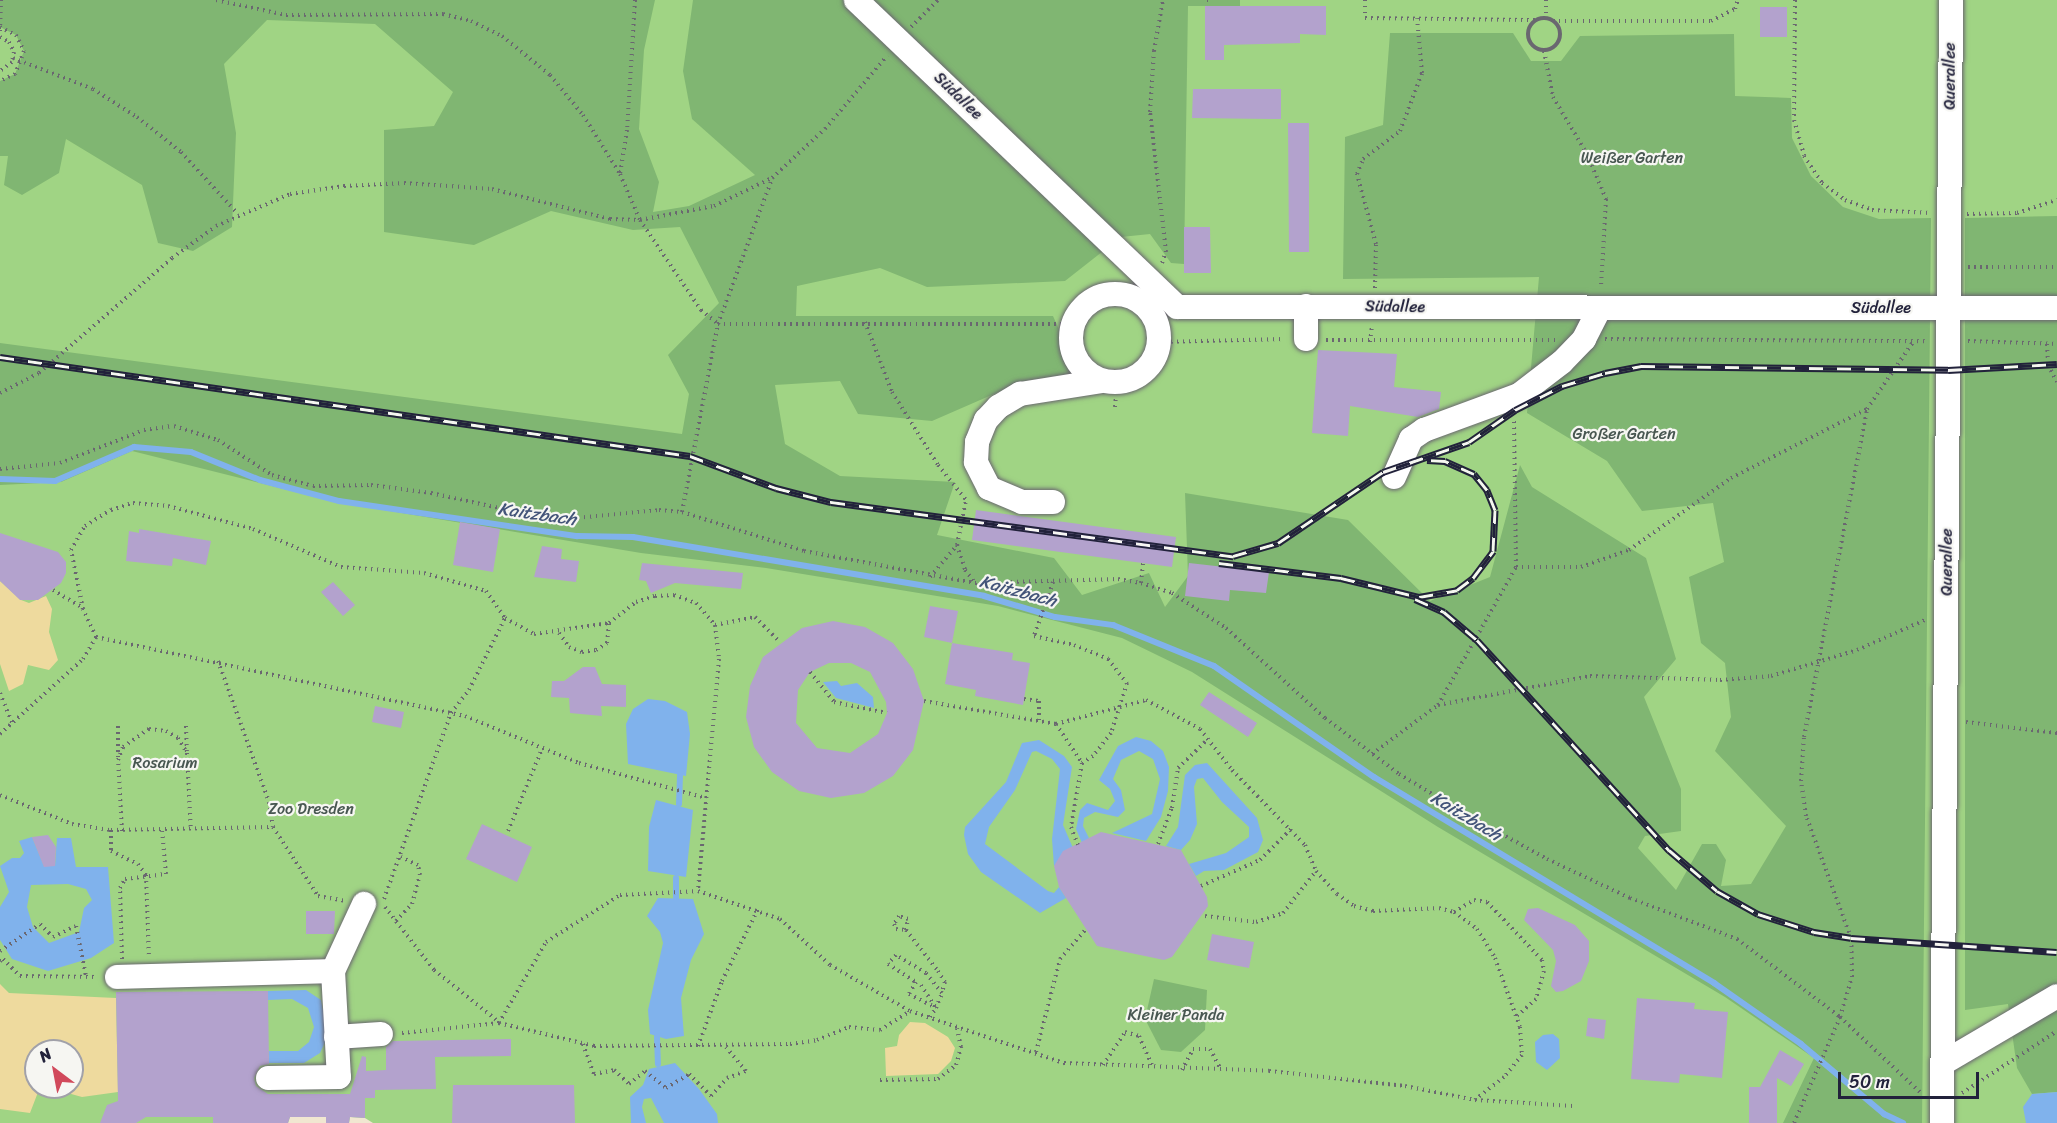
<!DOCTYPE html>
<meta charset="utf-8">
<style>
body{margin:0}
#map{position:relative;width:2057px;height:1123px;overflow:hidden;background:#f1e7d1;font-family:Sriracha,sans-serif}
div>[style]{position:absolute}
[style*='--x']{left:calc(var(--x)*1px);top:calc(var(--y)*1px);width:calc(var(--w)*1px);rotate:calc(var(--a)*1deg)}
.green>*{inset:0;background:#a0d484}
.forest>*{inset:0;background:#80b672}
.sand>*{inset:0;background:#eeda9e}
.water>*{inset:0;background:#80b2ec}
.stream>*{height:6px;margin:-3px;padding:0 3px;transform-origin:3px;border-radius:3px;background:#80b2ec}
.building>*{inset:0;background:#b3a2cd}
.path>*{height:4px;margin-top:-2px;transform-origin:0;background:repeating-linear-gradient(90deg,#6a6770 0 1.5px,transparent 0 6px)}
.path>.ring{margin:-2px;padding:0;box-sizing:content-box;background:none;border:4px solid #6a6770;border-radius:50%}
.roads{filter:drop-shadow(0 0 2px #6a6770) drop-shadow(0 0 2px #6a6770)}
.minor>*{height:24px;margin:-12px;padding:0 12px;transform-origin:12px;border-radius:12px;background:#fff}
.minor>.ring{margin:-12px;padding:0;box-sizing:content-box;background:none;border:24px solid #fff;border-radius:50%}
.rail>*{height:7px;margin-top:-3.5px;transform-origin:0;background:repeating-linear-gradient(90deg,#f6f6f2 0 14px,#22223b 0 28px);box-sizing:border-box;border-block:2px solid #22223b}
span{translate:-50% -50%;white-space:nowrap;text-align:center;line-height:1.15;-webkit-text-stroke:4.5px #f6f6f2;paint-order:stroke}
.street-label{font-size:16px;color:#22223b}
.park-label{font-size:16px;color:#485751}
.water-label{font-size:18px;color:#435479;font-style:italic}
.north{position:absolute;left:24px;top:1039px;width:60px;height:60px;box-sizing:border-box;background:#f6f6f2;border:2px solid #a1a1a9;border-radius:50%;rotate:328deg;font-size:16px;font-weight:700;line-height:24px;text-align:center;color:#22223b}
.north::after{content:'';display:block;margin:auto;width:21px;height:27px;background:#d1495b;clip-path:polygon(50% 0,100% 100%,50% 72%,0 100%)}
.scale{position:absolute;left:1838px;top:1072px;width:141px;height:27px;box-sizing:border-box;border:3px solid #22223b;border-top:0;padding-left:8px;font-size:18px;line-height:21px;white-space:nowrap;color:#22223b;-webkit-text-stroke:4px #f6f6f2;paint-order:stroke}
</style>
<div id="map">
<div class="green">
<i style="clip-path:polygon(evenodd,0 0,2057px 0,2057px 1123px,373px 1123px,365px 1118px,350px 1117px,349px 1123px,326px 1123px,326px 1117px,290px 1117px,288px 1123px,0 1123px,0 0,36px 1051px,72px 1051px,72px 1087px,36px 1087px,36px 1051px)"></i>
</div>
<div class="forest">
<i style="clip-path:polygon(0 0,655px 0,644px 50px,639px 129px,659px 182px,653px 212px,689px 206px,755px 175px,692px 119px,683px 71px,693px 0,1240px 0,1240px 6px,1188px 6px,1184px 264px,1171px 263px,1150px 234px,1121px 237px,1065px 281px,927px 287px,880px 268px,797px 286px,796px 316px,1053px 316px,1081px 378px,1010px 387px,932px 421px,858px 414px,840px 381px,775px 385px,785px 444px,840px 476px,955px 482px,937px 535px,1054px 558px,1082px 595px,1149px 573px,1165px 607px,1188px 576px,1185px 493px,1348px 520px,1430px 601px,1490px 577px,1520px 465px,1532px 487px,1646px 558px,1676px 659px,1644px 697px,1681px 789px,1681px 831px,1645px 836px,1638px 848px,1676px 890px,1702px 844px,1716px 844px,1726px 860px,1721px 886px,1751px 884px,1786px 826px,1715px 751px,1731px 717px,1725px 663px,1701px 643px,1689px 577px,1724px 562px,1713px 503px,1642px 511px,1607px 461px,1527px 413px,1539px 277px,1343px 279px,1345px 137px,1383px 125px,1390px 33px,1513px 33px,1531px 61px,1561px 61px,1580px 36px,1734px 34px,1735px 96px,1791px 98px,1792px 138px,1811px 176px,1843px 207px,1879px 219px,1931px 218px,1922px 1123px,1783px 1123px,1814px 1058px,1725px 997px,1438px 827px,1192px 672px,1122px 638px,998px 606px,766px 568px,641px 553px,336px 502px,132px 451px,61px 482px,0 485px,0 343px,682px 434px,689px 394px,668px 355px,719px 303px,680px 227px,633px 230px,551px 211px,474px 245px,384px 232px,384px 130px,434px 126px,453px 92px,375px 24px,267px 20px,224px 64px,236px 133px,232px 227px,193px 251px,158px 243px,142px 185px,66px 139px,59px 173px,22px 195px,4px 185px,8px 156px,0 156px,0 81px,15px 74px,24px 51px,16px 35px,0 27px)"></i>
<i style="clip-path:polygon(2057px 216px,2057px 1092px,2032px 1094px,2017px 1068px,2008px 1004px,1965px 1010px,1965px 218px)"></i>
<i style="clip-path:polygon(1154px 979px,1207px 990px,1205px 1030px,1181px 1052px,1161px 1050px,1145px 1019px)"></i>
</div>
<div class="sand">
<i style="clip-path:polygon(0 581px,21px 600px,29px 603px,46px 596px,52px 609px,49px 632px,58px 660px,49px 670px,28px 665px,23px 684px,9px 691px,0 664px)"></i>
<i style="clip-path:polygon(0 984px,9px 993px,116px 998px,118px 1092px,82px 1097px,46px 1087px,72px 1087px,72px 1051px,36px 1051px,36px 1087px,40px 1087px,30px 1113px,0 1109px)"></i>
<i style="clip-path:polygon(910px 1022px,925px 1023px,948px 1037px,955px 1048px,951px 1061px,938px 1074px,886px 1076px,885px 1048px,897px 1046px,899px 1035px)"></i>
</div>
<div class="water">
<i style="clip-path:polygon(837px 681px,841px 686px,857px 683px,873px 697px,874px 708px,836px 698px,823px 682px)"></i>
<i style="clip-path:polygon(648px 699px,665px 701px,687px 712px,690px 734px,686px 776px,628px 764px,626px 724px,633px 709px)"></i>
<i style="clip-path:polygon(1136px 737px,1151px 741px,1163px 751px,1169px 767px,1168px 791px,1161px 817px,1146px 841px,1112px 833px,1152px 814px,1160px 779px,1153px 759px,1139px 751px,1121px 760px,1113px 779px,1121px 790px,1125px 810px,1118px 817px,1095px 812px,1084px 818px,1083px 826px,1089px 838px,1082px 843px,1076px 829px,1080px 810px,1087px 803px,1108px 810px,1115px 801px,1110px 789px,1099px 780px,1118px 746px)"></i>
<i style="clip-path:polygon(1039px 740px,1064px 756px,1072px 767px,1063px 825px,1073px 848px,1054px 866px,1052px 839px,1060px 769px,1052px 759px,1036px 751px,1032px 752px,1015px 790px,989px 827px,985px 844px,1048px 891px,1054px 893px,1059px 887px,1066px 898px,1040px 913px,981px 872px,968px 854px,964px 835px,965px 827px,1006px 782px,1022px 743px)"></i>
<i style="clip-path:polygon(1207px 763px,1257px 818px,1263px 840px,1258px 852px,1224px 870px,1204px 871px,1196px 876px,1189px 864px,1226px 853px,1249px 837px,1249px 827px,1222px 802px,1203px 778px,1197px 779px,1194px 787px,1197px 824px,1190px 840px,1181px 850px,1166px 846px,1178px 827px,1185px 775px,1195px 765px)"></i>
<i style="clip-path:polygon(656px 800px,693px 810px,686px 877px,648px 871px,649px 827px)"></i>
<i style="clip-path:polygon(evenodd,32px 837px,44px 866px,55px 866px,57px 838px,71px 838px,76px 867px,108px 867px,114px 943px,91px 958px,48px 971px,12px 959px,0 940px,0 907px,9px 892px,0 866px,12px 858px,20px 858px,24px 853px,19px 841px,32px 837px,68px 884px,86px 889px,92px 900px,84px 908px,79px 932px,49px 943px,33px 927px,27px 907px,31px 885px,68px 884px)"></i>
<i style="clip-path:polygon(658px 898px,693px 899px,704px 934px,691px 960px,681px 998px,684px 1036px,666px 1039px,650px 1034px,648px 1010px,663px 943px,660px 932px,647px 916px)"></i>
<i style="clip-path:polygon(306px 990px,321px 1000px,328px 1036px,320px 1053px,304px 1063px,269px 1063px,269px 1051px,298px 1051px,309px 1042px,314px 1027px,308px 1008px,292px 999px,268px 1000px,268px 991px)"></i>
<i style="clip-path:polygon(1553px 1034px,1559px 1039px,1560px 1058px,1547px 1070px,1536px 1062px,1535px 1042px,1543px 1035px)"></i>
<i style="clip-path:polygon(675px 1063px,699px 1089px,717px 1114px,718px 1123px,664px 1123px,651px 1098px,644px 1099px,642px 1107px,646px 1123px,631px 1123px,630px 1097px,643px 1085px,649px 1069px)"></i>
<i style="clip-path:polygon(2057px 1092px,2057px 1123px,2026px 1123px,2023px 1107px,2032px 1094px)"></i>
</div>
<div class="stream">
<i style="--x:0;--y:479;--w:55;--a:2.1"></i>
<i style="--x:55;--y:481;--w:86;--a:-23.3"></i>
<i style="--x:134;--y:447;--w:57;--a:5"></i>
<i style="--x:191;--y:452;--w:74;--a:22.1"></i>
<i style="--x:260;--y:480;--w:82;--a:14.9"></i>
<i style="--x:339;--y:501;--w:241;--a:8.4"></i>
<i style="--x:577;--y:536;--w:56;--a:1"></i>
<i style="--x:633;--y:537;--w:356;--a:9.5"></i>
<i style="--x:984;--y:596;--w:74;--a:16.5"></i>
<i style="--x:1055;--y:617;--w:59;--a:7.9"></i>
<i style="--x:1113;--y:625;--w:109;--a:22.1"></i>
<i style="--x:1214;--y:666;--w:195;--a:34.8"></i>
<i style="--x:1374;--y:777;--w:398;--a:31.2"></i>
<i style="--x:1714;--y:983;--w:106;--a:35"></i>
<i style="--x:1801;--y:1044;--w:109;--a:40.1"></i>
<i style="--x:1884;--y:1114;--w:21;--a:25"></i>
<i style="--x:679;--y:804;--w:29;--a:-88"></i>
<i style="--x:676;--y:898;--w:20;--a:-90"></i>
<i style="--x:657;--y:1037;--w:27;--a:88"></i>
</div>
<div class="building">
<i style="clip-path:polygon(1205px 6px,1326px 6px,1326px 35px,1300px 34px,1300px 43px,1224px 45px,1224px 60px,1205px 60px)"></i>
<i style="clip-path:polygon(1760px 7px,1787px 7px,1787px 37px,1760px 37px)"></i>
<i style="clip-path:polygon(1193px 89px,1281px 89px,1281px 119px,1192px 118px)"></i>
<i style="clip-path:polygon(1288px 123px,1309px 123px,1309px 252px,1289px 252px)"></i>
<i style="clip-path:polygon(1184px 227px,1210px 227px,1211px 273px,1184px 273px)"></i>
<i style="clip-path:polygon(1318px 350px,1397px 354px,1394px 387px,1441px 392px,1439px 409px,1418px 417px,1350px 406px,1348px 436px,1312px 433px)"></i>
<i style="clip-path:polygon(976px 510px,1176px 537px,1172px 567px,972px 540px)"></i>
<i style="clip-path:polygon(460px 522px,500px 529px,493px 572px,453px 565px)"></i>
<i style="clip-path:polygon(139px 529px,211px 541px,206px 565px,173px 558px,172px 566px,126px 561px,129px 531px,139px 533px)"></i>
<i style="clip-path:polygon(0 533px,58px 552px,66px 562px,66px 573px,61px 583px,38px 600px,20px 600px,0 581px)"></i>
<i style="clip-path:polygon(542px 546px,562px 549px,561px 559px,579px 561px,576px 582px,534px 577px)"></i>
<i style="clip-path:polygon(642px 563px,743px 573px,741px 589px,675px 583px,651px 593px,646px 581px,639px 580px)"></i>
<i style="clip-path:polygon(1189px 563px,1269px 572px,1266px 593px,1230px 590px,1229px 601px,1185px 596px)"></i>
<i style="clip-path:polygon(333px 582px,355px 605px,343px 616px,321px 592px)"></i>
<i style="clip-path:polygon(930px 606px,958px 611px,952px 643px,924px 637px)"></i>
<i style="clip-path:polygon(evenodd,833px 621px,865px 627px,893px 643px,913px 669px,924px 701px,913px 750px,893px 776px,864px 793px,831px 798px,799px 791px,772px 772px,754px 747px,746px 717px,750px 686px,763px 657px,802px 628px,833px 621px,829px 663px,851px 663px,870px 672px,886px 702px,887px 713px,878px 734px,850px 753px,817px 748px,796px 723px,798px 690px,810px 672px,829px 663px)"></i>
<i style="clip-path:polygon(952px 643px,1013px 653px,1012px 660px,1030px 663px,1023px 705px,975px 696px,976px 690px,945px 684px)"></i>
<i style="clip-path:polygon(583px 667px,595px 667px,602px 684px,626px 685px,626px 707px,601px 706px,602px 716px,570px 713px,569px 698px,551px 697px,552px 681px,564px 681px)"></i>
<i style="clip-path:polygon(1209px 692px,1257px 723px,1248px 737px,1200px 705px)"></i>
<i style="clip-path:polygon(375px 706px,404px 712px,401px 728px,372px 722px)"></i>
<i style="clip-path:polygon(482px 824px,532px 847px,517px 882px,466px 859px)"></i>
<i style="clip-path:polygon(1101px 832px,1181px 850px,1207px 897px,1208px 906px,1172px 957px,1164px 960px,1097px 946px,1059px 887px,1054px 866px,1063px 851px)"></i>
<i style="clip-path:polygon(48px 835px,56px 847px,55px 866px,44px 867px,32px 837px)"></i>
<i style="clip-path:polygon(1538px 908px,1575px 925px,1589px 941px,1589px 961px,1581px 981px,1563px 991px,1556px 992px,1551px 986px,1556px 961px,1553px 950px,1524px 920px,1528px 909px)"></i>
<i style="clip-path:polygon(306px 911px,335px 911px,334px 934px,306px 934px)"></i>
<i style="clip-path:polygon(1212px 934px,1254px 942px,1249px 968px,1207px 960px)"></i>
<i style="clip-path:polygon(268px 991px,269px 1064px,260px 1066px,254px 1078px,256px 1086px,268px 1094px,350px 1094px,362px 1056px,366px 1057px,366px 1071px,386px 1070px,386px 1047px,393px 1041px,511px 1039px,511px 1056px,435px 1057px,436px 1089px,375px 1090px,375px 1098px,365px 1098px,365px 1118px,350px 1117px,349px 1123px,326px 1123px,326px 1117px,290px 1117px,288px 1123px,213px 1123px,213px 1117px,146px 1117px,136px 1123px,100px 1123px,107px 1105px,118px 1101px,116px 992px)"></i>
<i style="clip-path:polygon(1637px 998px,1695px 1003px,1694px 1009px,1728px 1012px,1722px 1078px,1680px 1074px,1679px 1083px,1631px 1079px)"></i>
<i style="clip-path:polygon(1588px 1018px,1606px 1020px,1604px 1039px,1586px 1036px)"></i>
<i style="clip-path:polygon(1780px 1050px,1804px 1064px,1791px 1086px,1777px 1078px,1777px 1123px,1749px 1123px,1749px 1087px,1760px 1087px)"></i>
<i style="clip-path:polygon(453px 1085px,574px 1085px,575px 1123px,452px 1123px)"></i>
</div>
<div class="path">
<i style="--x:216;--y:0;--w:72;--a:12.1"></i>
<i style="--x:286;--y:15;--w:157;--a:-0.4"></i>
<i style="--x:443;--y:14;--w:29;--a:14"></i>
<i style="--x:471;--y:21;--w:34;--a:26"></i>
<i style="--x:502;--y:36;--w:62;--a:39.1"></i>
<i style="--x:550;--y:75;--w:52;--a:50.5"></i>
<i style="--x:583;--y:115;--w:70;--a:57.9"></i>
<i style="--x:635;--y:0;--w:130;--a:93.5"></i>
<i style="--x:627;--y:130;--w:45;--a:99"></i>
<i style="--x:620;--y:174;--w:50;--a:66.5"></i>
<i style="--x:640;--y:220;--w:75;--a:-10.7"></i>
<i style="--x:714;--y:206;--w:64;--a:-25.8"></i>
<i style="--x:772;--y:178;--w:72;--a:-42.8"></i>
<i style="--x:825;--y:129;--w:96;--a:-49.7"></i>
<i style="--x:1207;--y:0;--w:6;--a:0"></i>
<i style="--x:1365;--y:0;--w:18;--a:90"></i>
<i style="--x:1365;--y:18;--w:172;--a:0.7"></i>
<i style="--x:1546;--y:0;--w:18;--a:90"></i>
<i style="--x:1795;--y:0;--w:120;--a:90.5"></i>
<i style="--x:1794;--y:120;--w:37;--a:74"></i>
<i style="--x:1804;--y:156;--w:32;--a:56"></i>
<i style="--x:1822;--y:183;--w:29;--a:36"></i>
<i style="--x:1845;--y:200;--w:29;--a:20"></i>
<i style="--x:1872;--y:210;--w:58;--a:3"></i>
<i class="ring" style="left:1528px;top:18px;width:28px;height:28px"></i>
<i style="--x:1553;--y:21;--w:158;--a:0"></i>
<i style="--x:1711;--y:21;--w:27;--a:-27"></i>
<i style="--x:1735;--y:9;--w:9;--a:-72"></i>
<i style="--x:0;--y:27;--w:18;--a:27"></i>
<i style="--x:16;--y:35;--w:18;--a:63"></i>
<i style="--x:24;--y:51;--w:25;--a:111"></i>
<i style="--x:15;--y:74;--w:17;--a:155"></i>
<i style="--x:911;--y:27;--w:38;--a:-45"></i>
<i style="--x:0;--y:31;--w:31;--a:-88"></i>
<i style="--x:0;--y:37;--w:10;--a:29"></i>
<i style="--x:9;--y:42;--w:11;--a:63"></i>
<i style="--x:14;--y:52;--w:10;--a:101"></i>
<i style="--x:12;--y:62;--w:15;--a:143"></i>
<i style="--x:1544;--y:51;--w:47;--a:78.9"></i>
<i style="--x:1553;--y:97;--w:66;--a:59.2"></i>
<i style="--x:1587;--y:154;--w:49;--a:67.1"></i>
<i style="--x:1606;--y:199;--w:88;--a:93.3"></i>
<i style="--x:13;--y:58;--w:86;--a:21.2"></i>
<i style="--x:93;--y:89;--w:52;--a:32.5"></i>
<i style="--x:137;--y:117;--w:56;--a:38.5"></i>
<i style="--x:181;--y:152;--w:84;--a:47.4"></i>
<i style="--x:1967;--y:214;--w:50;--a:-1.1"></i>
<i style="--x:2017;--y:213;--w:42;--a:-18"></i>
<i style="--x:1162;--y:263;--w:12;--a:-70"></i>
<i style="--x:1166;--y:252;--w:141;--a:-96.5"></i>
<i style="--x:1150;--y:112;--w:61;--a:-86.2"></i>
<i style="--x:1154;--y:51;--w:52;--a:-80"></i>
<i style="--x:1968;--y:267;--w:89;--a:0"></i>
<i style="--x:1375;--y:288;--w:44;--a:-88.7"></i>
<i style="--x:1376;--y:244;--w:73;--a:-105.2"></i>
<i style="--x:1357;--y:174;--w:16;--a:-68"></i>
<i style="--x:1363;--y:159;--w:46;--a:-37.1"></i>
<i style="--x:1400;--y:131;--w:62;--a:-69.2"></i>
<i style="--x:1422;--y:73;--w:55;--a:-95.2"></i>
<i style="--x:865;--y:322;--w:75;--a:68.9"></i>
<i style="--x:892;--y:392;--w:86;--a:57.8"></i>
<i style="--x:938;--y:465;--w:45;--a:51.3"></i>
<i style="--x:1605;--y:339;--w:322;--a:0.4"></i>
<i style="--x:1326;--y:340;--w:229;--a:0"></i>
<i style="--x:1968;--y:341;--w:89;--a:1.9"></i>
<i style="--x:1159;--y:342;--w:126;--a:-1.4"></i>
<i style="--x:1370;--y:342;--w:16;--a:-83"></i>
<i style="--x:2047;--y:344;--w:21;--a:87"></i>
<i style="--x:2048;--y:365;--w:19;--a:62"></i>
<i style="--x:0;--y:393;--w:44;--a:-27.1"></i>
<i style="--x:39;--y:373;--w:176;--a:-40.8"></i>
<i style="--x:172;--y:258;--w:54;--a:-36"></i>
<i style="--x:216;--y:226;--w:81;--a:-23.4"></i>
<i style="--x:290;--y:194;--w:55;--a:-8.4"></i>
<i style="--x:344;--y:186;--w:60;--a:-2.9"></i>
<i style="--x:404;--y:183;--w:88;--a:3.9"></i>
<i style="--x:492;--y:189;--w:122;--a:14.3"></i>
<i style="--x:610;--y:219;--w:30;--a:2"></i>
<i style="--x:640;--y:220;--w:109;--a:55.9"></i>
<i style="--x:701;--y:310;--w:22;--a:39"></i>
<i style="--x:718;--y:324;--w:355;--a:0"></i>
<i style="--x:1115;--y:407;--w:11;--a:-85"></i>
<i style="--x:0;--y:469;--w:60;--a:-5.7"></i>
<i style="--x:60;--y:463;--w:90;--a:-21.4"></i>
<i style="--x:144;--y:430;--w:30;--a:-8"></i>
<i style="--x:174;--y:426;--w:46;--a:17.7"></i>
<i style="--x:218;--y:440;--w:64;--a:32.9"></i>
<i style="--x:272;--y:475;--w:42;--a:15"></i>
<i style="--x:313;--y:486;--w:58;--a:-1"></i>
<i style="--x:371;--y:485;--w:61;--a:7.6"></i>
<i style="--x:431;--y:493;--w:126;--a:12.4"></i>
<i style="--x:554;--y:520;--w:105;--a:-5.4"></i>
<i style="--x:659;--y:510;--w:23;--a:5"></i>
<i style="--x:682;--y:512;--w:128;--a:17.7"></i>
<i style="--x:804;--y:551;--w:174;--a:10.6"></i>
<i style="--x:975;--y:583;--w:143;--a:-1.6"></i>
<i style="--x:1118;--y:579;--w:23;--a:10"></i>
<i style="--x:1141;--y:583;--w:33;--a:18"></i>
<i style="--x:1172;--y:593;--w:64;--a:32.9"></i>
<i style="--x:1226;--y:628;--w:134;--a:42.3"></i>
<i style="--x:1325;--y:718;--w:93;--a:37.1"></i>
<i style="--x:1399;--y:774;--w:76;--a:31"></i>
<i style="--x:1464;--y:813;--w:95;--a:29"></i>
<i style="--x:1547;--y:859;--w:92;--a:25.2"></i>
<i style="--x:1630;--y:898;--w:115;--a:21"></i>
<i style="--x:1737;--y:939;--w:129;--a:37.1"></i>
<i style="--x:1840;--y:1017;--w:111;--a:43.2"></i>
<i style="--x:682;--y:512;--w:191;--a:-79.2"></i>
<i style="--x:718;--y:324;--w:155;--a:-69.6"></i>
<i style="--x:957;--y:545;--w:26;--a:72"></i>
<i style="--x:965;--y:570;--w:16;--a:52"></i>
<i style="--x:1516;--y:567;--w:65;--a:0"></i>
<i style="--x:1581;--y:567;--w:51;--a:-19.5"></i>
<i style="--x:1629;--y:550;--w:125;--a:-35.2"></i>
<i style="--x:1731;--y:478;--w:153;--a:-26.9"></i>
<i style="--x:1867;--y:409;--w:81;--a:-55.5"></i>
<i style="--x:930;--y:577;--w:42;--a:-49.8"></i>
<i style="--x:957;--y:545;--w:46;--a:-78.7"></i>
<i style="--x:1053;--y:582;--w:57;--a:109.4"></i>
<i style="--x:1034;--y:636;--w:41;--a:12.7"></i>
<i style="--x:1074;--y:645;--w:37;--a:22"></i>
<i style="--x:1108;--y:659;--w:31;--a:52"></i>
<i style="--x:1127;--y:683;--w:52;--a:107.7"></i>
<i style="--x:1111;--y:733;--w:29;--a:128"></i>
<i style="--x:1093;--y:756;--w:13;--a:148"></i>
<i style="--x:1141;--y:583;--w:20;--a:-84"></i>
<i style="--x:53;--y:590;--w:35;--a:31"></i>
<i style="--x:715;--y:625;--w:41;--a:-11.3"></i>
<i style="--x:755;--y:617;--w:34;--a:45"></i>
<i style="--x:559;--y:633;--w:17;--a:54"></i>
<i style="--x:569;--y:647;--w:14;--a:21"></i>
<i style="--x:582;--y:652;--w:14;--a:-8"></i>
<i style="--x:596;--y:650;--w:13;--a:-32"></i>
<i style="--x:607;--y:643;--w:20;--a:-84"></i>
<i style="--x:96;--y:637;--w:31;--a:-115"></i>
<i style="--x:83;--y:609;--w:60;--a:-101.5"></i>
<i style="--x:71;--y:550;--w:28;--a:-60"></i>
<i style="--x:85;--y:526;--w:31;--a:-32"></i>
<i style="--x:111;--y:510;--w:23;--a:-18"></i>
<i style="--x:133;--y:503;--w:35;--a:5"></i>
<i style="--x:168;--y:506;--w:88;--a:15.1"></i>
<i style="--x:253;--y:529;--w:96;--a:23.4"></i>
<i style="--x:341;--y:567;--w:83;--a:4.1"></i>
<i style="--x:424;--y:573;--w:65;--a:16.2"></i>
<i style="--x:486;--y:591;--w:33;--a:55"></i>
<i style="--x:505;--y:618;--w:33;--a:29"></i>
<i style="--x:534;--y:634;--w:76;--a:-8.3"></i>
<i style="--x:609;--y:623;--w:34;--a:-38"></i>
<i style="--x:636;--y:602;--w:20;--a:-18"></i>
<i style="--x:655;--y:596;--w:19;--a:-3"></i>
<i style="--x:674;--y:595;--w:23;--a:20"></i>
<i style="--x:696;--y:603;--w:29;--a:49"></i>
<i style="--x:715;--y:625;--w:34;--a:83"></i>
<i style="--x:719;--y:659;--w:233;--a:95.2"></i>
<i style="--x:96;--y:637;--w:377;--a:12.1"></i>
<i style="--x:465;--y:716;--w:123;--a:22.4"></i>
<i style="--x:579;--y:763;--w:132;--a:15.4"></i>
<i style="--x:218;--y:661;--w:150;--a:70.1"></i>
<i style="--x:269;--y:802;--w:25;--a:81"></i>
<i style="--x:273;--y:827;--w:82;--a:56.9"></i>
<i style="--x:318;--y:896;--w:27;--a:10"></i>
<i style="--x:810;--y:672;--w:38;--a:51"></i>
<i style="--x:834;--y:702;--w:54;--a:11.7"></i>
<i style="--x:0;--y:693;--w:32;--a:68"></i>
<i style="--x:1024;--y:699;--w:15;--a:8"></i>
<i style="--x:1039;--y:701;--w:19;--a:90"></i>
<i style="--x:924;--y:701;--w:134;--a:9.9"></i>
<i style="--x:1056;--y:724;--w:93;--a:-14.9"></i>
<i style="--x:1146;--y:700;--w:61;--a:28.2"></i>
<i style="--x:1200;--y:729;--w:52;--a:52"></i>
<i style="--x:1232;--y:770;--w:105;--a:45.8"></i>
<i style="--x:1305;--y:845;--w:28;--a:67"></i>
<i style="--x:1316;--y:871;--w:31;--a:48"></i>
<i style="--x:1337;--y:894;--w:21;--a:35"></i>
<i style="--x:1354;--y:906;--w:20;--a:15"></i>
<i style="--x:1373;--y:911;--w:66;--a:-2.6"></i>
<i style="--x:1439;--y:908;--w:16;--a:15"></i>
<i style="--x:1454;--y:912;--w:29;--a:36"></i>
<i style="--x:1477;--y:929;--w:34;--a:58"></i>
<i style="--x:1495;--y:958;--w:73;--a:70.1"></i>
<i style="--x:1520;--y:1027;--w:28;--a:86"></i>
<i style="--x:1522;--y:1055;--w:28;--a:129"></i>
<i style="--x:1504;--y:1077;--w:37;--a:142"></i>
<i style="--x:1438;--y:705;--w:159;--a:-60.5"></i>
<i style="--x:1516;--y:567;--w:148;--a:-90.8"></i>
<i style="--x:1966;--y:722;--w:92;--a:6.9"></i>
<i style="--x:1056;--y:724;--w:47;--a:56.3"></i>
<i style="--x:1082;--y:763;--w:65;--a:99.8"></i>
<i style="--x:1071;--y:827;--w:19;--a:69"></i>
<i style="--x:118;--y:726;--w:31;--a:90"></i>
<i style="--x:186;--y:726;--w:26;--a:88"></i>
<i style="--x:0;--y:734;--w:112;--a:-42.1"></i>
<i style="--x:83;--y:659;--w:26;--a:-59"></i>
<i style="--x:1372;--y:754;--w:82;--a:-36.6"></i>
<i style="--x:1438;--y:705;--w:155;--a:-10.8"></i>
<i style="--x:1590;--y:676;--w:130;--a:1.8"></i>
<i style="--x:1720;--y:680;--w:51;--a:-4.5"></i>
<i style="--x:1771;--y:676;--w:90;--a:-16.8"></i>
<i style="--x:1857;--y:650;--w:77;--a:-23.9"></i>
<i style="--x:0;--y:795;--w:78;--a:21.9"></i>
<i style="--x:72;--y:824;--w:39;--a:9"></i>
<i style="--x:111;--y:830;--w:162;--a:-1.1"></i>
<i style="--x:111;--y:830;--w:21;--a:90"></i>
<i style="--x:111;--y:851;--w:30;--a:26"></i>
<i style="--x:138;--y:864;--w:14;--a:54"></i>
<i style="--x:146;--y:875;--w:81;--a:87.9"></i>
<i style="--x:122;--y:831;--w:71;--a:-93.2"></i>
<i style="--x:118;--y:760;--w:14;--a:-69"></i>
<i style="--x:123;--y:747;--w:32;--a:-35"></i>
<i style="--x:149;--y:729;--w:17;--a:7"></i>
<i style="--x:166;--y:731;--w:14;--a:30"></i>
<i style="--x:178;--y:738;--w:17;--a:59"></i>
<i style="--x:187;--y:753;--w:78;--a:87.1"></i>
<i style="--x:508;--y:831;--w:89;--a:-67.5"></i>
<i style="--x:1158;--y:844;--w:39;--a:-69"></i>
<i style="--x:1172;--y:808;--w:40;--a:-81.5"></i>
<i style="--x:1178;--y:768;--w:42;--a:-44"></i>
<i style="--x:1201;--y:886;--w:64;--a:-23.8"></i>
<i style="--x:1260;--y:860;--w:44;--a:-45"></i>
<i style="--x:384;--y:899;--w:198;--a:-70.2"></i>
<i style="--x:451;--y:713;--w:29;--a:-52"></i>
<i style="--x:469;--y:690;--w:80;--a:-63.4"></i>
<i style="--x:385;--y:907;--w:80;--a:52.1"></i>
<i style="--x:434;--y:970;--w:83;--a:38.7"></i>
<i style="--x:1454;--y:912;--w:23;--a:-31"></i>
<i style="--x:1474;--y:900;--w:13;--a:9"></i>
<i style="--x:1487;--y:902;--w:80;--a:46.5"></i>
<i style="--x:1542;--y:960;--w:11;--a:80"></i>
<i style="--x:1544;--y:971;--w:29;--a:106"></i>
<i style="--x:1536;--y:999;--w:25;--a:138"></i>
<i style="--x:1205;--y:916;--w:51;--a:6.7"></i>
<i style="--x:1256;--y:922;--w:28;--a:-18"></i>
<i style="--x:1283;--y:913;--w:53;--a:-51.8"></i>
<i style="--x:396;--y:921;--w:23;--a:-47"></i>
<i style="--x:412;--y:904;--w:30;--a:-75"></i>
<i style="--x:420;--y:875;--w:10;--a:-101"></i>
<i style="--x:418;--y:865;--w:19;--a:-155"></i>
<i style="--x:906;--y:930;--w:11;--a:-80"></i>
<i style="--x:908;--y:919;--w:9;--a:-162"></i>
<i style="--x:899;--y:916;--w:9;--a:122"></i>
<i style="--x:894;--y:924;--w:5;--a:68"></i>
<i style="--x:896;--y:929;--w:10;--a:6"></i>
<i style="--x:906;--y:930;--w:52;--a:52"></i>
<i style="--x:938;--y:971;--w:13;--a:58"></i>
<i style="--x:945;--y:982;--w:10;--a:107"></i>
<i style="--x:0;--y:951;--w:48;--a:-34"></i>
<i style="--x:40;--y:924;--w:18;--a:45"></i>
<i style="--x:53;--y:937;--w:25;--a:-26"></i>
<i style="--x:76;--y:926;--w:51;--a:78.7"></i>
<i style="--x:122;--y:959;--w:71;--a:-91.6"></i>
<i style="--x:120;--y:888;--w:10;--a:-61"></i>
<i style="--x:125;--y:879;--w:41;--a:-7"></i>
<i style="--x:166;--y:874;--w:43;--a:-95.3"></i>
<i style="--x:0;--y:961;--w:4;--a:-34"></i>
<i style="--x:3;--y:959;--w:24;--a:45"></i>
<i style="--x:20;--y:976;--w:78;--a:0.7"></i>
<i style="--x:921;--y:985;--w:27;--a:57"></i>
<i style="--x:930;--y:1017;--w:11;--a:-56"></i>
<i style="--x:936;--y:1008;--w:16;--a:-68"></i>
<i style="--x:942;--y:993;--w:26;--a:-129"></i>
<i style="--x:926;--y:973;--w:35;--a:-149"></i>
<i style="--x:896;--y:955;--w:12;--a:132"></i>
<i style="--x:888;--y:964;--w:33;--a:33"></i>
<i style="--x:916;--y:982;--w:14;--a:120"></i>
<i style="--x:909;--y:994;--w:30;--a:27"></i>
<i style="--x:499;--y:1023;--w:94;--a:-59.9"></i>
<i style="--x:546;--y:942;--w:88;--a:-32.4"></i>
<i style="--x:620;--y:895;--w:78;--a:-2.9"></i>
<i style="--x:698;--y:891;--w:87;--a:18.9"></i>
<i style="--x:780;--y:919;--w:68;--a:42.6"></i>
<i style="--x:830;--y:965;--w:92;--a:29.9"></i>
<i style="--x:910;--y:1011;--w:163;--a:18.7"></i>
<i style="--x:1064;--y:1063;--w:205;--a:2.2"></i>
<i style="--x:1269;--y:1071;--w:137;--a:6.3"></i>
<i style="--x:1405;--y:1086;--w:71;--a:11.3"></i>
<i style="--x:1475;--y:1100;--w:98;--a:3.5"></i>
<i style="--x:402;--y:1033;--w:98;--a:-5.9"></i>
<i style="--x:499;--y:1023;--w:98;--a:13.6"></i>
<i style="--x:594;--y:1046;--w:196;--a:-0.6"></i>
<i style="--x:790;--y:1044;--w:27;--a:-8"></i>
<i style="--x:817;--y:1040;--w:35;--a:-22"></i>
<i style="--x:849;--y:1027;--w:31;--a:6"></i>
<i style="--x:880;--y:1030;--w:36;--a:-32"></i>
<i style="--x:583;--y:1044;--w:32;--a:70"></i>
<i style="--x:594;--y:1074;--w:20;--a:-11"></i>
<i style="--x:614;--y:1070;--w:21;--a:43"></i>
<i style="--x:629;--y:1084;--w:21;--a:-39"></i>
<i style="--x:645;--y:1071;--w:27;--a:39"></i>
<i style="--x:666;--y:1088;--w:27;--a:-31"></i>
<i style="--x:689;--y:1074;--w:31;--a:45"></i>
<i style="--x:711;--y:1096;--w:24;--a:-48"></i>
<i style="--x:727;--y:1078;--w:20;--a:-20"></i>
<i style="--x:746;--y:1071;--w:31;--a:-130"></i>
<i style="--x:698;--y:1046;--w:69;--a:-69.7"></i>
<i style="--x:722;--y:981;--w:80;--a:-63.4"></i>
<i style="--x:1036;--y:1052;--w:96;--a:-75.5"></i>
<i style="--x:1060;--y:959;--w:40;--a:-49"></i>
<i style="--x:1103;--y:1065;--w:40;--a:-56"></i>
<i style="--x:1125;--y:1032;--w:15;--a:16"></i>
<i style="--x:1139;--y:1036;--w:35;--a:66"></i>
<i style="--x:1182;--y:1070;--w:24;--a:-62"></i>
<i style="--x:1193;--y:1049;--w:17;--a:0"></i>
<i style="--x:1210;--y:1049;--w:24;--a:62"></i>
<i style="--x:880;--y:1080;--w:58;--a:-1"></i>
<i style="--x:938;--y:1079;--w:23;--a:-38"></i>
<i style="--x:956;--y:1065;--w:19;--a:-74"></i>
<i style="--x:961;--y:1047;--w:19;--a:-102"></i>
<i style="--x:1962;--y:1093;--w:113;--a:-33.1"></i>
<i style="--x:1794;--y:1123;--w:116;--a:-66.5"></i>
<i style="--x:1840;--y:1017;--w:42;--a:-73.3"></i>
<i style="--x:1852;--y:977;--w:39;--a:-91"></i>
<i style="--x:1851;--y:938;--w:130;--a:-110.2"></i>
<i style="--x:1806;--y:816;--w:35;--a:-98"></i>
<i style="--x:1801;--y:781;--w:44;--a:-86.1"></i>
<i style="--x:1804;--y:737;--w:334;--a:-79.1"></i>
</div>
<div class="roads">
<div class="minor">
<i style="--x:856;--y:0;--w:444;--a:43.7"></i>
<i style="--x:1177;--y:307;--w:880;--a:0.07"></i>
<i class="ring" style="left:1071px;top:294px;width:64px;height:64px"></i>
<i style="--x:1306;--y:306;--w:33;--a:90"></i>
<i style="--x:1394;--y:477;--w:42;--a:-65.9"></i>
<i style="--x:1411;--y:439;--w:16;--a:-35"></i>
<i style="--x:1424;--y:430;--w:101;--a:-20.2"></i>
<i style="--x:1519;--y:395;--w:54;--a:-37.5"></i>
<i style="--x:1562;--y:362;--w:32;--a:-46"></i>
<i style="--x:1584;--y:339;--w:34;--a:-63"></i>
<i style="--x:1053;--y:502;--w:31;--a:180"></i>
<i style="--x:1022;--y:502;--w:36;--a:-157"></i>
<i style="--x:989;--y:488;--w:29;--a:-117"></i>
<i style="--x:976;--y:462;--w:20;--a:-87"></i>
<i style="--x:977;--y:442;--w:24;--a:-68"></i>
<i style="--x:986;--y:420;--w:18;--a:-47"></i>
<i style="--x:998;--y:407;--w:26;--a:-31"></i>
<i style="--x:1020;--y:394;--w:82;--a:-9.1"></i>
<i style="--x:333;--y:971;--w:74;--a:-65.2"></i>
<i style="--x:117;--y:977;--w:216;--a:-1.6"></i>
<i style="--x:333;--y:971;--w:106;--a:86.8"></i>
<i style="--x:339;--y:1077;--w:71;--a:179.2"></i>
<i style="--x:336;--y:1037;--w:45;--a:-3.8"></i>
<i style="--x:1943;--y:1063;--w:132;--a:-30.4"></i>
<i style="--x:1942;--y:1123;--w:1123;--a:-89.54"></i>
</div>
</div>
<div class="rail">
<i style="--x:0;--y:357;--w:697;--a:8.16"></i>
<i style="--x:690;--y:456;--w:92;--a:20.4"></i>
<i style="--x:776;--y:488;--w:57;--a:14.3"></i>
<i style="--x:831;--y:502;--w:406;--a:7.7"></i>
<i style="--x:1233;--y:556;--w:47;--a:-16.1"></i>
<i style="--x:1278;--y:543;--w:127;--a:-34.1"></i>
<i style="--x:1383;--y:472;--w:91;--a:-19.2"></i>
<i style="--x:1469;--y:442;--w:56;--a:-34.8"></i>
<i style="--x:1515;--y:410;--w:53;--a:-27.1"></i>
<i style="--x:1562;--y:386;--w:45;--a:-16.8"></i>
<i style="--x:1605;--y:373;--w:37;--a:-11"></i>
<i style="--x:1641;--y:366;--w:307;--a:0.7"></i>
<i style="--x:1948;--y:370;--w:109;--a:-3.2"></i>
<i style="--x:1219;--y:563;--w:123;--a:7"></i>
<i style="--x:1341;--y:578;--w:80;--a:13.7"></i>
<i style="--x:1419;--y:597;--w:39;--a:-10"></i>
<i style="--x:1457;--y:590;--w:20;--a:-37"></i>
<i style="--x:1473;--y:578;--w:34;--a:-53"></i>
<i style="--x:1493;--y:551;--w:41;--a:-87.2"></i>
<i style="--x:1495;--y:510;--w:22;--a:-112"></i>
<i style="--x:1487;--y:490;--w:21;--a:-129"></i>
<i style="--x:1474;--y:474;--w:32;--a:-156"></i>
<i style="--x:1445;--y:461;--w:18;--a:-177"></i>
<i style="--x:1415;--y:599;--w:32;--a:24"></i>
<i style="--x:1444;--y:612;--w:43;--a:40.3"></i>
<i style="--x:1477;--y:640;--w:285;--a:47.6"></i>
<i style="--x:1669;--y:850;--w:63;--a:40.5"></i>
<i style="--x:1717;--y:891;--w:47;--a:29.3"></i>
<i style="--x:1758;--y:914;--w:59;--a:17.8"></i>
<i style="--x:1814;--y:932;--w:37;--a:9"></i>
<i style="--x:1851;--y:938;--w:206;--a:3.9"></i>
</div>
<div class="street-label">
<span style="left:1950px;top:76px;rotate:-90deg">Querallee</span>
<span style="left:958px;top:96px;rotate:44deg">Südallee</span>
<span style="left:1395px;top:307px;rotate:1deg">Südallee</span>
<span style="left:1881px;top:308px">Südallee</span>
<span style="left:1947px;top:562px;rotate:-90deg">Querallee</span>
</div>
<div class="park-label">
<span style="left:1632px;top:158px">Weißer Garten</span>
<span style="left:1624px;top:434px">Großer Garten</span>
<span style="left:165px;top:763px">Rosarium</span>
<span style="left:311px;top:809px">Zoo Dresden</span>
<span style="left:1176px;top:1015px">Kleiner Panda</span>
</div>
<div class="water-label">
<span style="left:537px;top:514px;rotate:8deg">Kaitzbach</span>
<span style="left:1018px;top:591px;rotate:15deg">Kaitzbach</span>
<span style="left:1466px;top:816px;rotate:31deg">Kaitzbach</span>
</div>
<div class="north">N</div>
<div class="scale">50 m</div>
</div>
